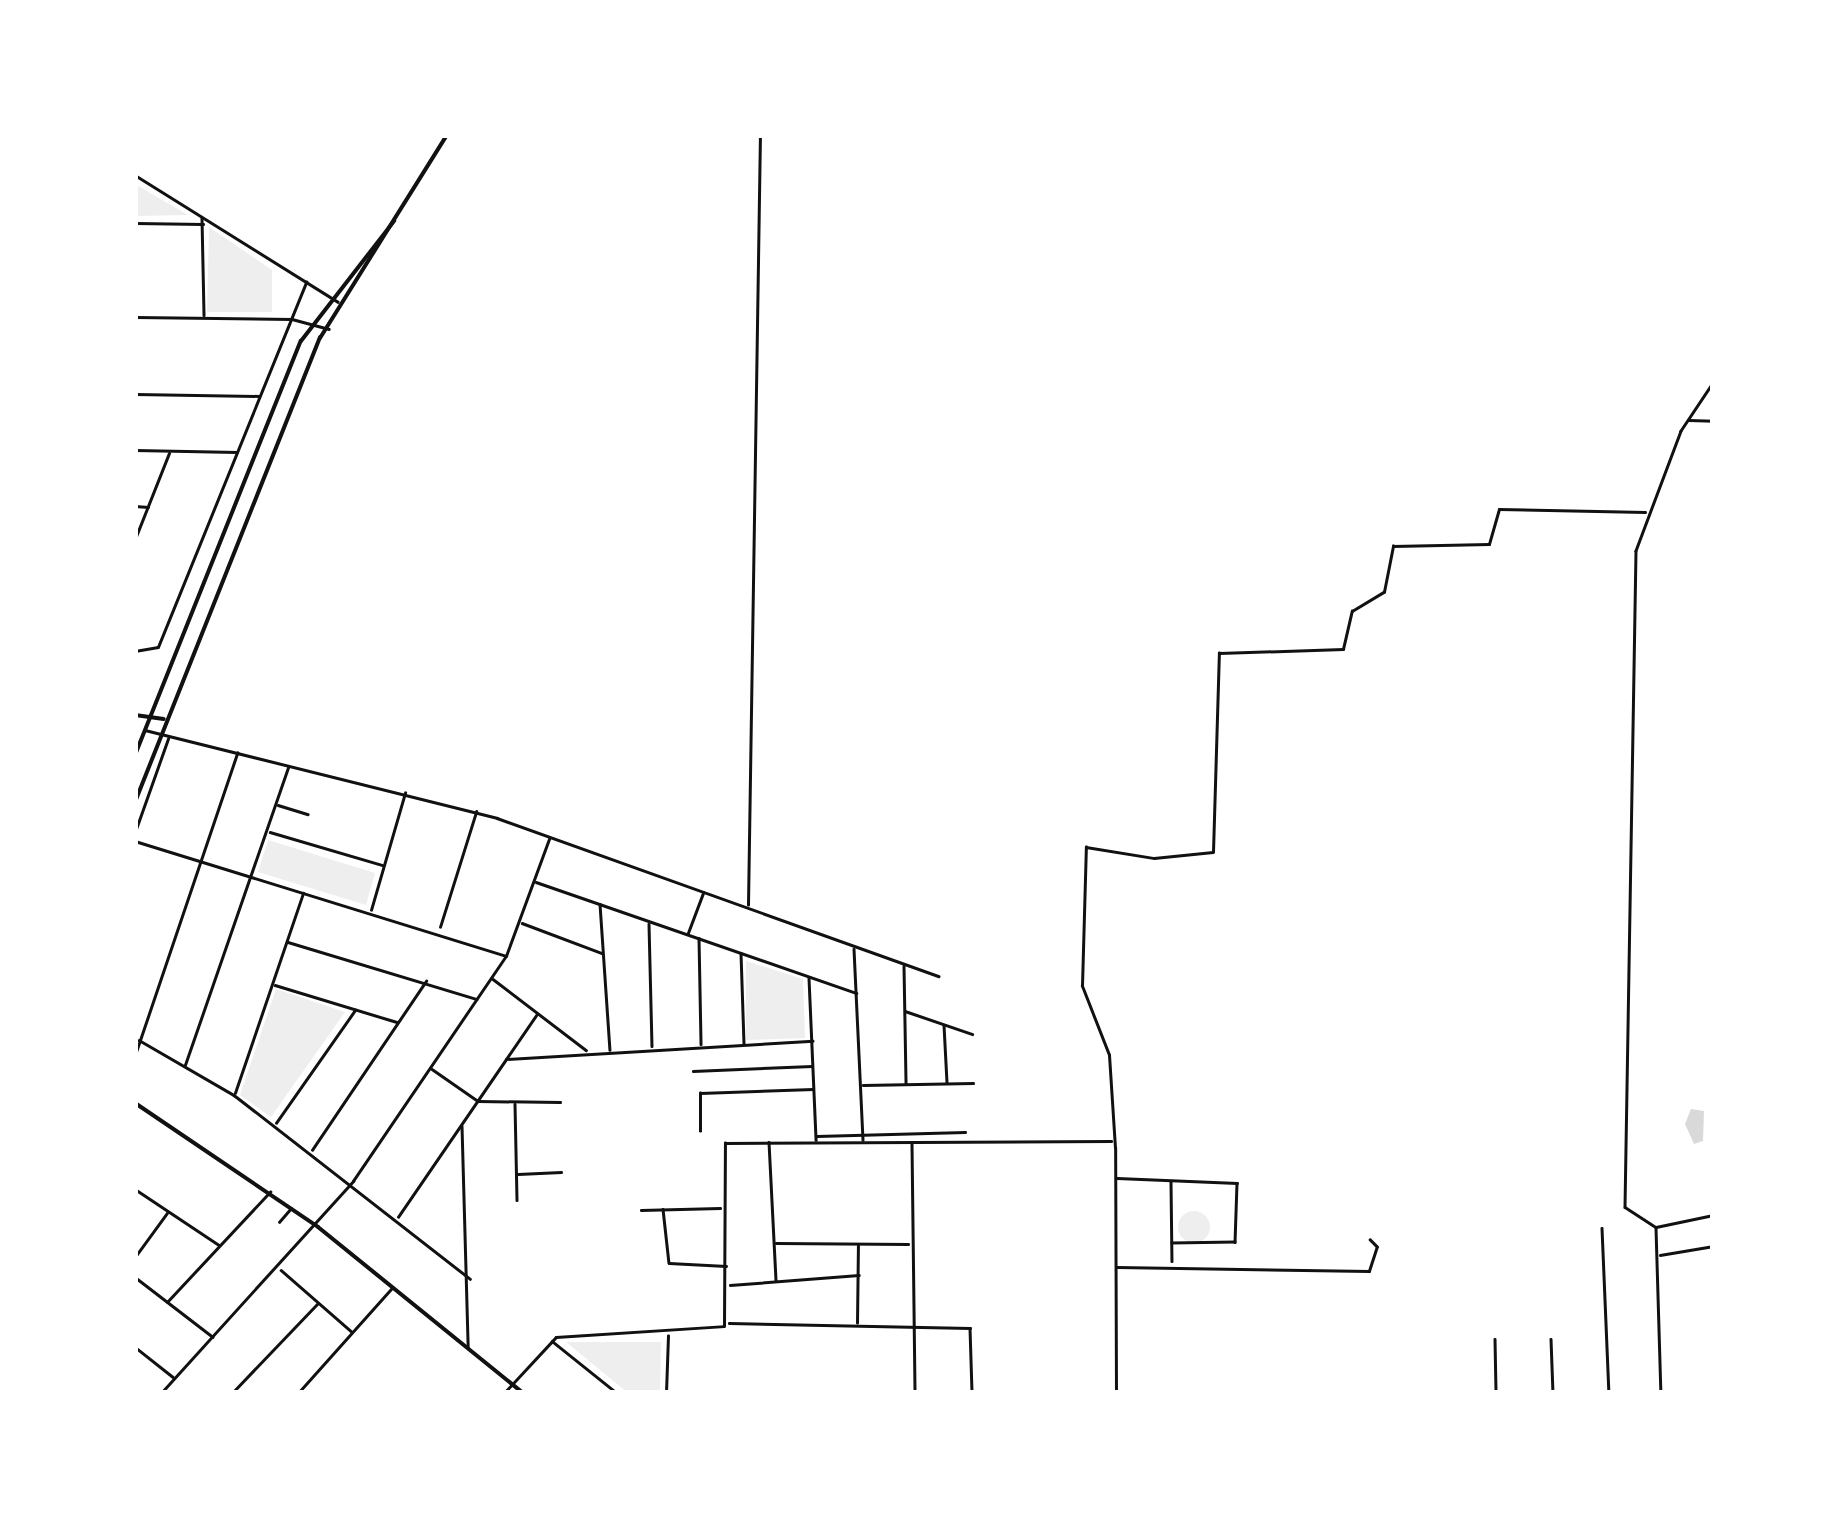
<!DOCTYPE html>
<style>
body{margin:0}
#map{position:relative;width:1848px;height:1528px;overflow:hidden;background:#fff;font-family:Poppins,sans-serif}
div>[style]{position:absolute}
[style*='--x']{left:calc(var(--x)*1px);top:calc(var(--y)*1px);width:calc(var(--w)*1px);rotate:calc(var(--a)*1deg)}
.green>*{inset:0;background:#eee}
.round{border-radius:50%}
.water>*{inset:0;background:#d9d9d9}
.minor>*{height:2.5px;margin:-1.25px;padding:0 1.25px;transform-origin:1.25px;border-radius:1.25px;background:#111}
.tertiary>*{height:4px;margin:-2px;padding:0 2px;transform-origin:2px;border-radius:2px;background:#111}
.secondary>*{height:4px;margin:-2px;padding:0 2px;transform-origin:2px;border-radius:2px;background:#111}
span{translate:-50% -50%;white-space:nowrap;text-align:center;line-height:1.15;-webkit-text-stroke:10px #fff;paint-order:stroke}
.frame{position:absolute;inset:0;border:138px solid #fff;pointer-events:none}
</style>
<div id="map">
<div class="green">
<i style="clip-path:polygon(135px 184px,188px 215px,135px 216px)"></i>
<i style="clip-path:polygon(209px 227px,272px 270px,272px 312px,207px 312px)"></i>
<i style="clip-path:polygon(268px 840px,375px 873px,366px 905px,258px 872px)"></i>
<i style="clip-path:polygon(746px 961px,803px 979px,805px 1038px,746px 1040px)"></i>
<i style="clip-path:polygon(276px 989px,345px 1012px,271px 1117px,240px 1095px)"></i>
<i class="round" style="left:1178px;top:1211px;width:32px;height:32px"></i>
<i style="clip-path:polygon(566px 1342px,661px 1342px,660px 1393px,628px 1393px)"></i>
</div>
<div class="water">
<i style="clip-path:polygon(1691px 1109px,1704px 1111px,1703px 1141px,1694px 1144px,1685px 1124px)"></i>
</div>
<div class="minor">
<i style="--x:135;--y:175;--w:239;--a:32"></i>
<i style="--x:202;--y:218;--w:97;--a:88.8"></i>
<i style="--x:135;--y:223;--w:68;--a:0.8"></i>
<i style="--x:135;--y:317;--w:157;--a:0.7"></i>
<i style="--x:292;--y:319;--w:38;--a:15"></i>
<i style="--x:1713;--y:383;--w:58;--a:123.7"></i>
<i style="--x:1681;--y:431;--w:128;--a:110.6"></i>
<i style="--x:1636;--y:551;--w:656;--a:90.96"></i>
<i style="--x:1625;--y:1207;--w:37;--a:33"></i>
<i style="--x:1656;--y:1227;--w:58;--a:-11.9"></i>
<i style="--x:135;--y:394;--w:123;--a:0.9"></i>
<i style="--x:1689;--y:420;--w:24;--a:2"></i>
<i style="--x:135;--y:450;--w:102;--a:1.1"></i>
<i style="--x:135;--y:506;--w:13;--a:4"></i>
<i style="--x:1713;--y:511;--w:13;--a:90"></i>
<i style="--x:135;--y:539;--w:92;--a:-68.4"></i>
<i style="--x:135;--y:651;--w:23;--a:-10"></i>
<i style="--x:158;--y:647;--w:394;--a:-67.9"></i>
<i style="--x:145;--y:730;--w:363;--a:14"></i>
<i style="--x:497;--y:818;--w:469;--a:19.7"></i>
<i style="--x:278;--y:805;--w:31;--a:17"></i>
<i style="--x:135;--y:832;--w:99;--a:-70.5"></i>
<i style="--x:270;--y:832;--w:117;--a:16.4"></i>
<i style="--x:135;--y:841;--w:388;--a:17.2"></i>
<i style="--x:536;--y:882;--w:339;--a:19.1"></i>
<i style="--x:600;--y:904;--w:146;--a:86.1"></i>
<i style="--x:748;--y:905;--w:770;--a:-89.11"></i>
<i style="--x:371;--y:910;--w:122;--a:-73.8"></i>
<i style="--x:522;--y:923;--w:85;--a:20.6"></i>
<i style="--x:649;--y:924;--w:122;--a:88.6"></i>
<i style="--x:440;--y:927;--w:121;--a:-72.6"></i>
<i style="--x:688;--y:933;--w:43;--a:-69.4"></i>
<i style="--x:699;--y:938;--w:106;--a:88.9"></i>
<i style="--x:288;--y:942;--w:197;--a:16.8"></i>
<i style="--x:854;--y:949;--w:191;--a:87.3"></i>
<i style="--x:741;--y:953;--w:91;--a:88.1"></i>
<i style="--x:904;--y:966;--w:118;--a:89"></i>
<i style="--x:809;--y:978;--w:162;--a:87.5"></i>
<i style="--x:493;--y:979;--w:117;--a:37.4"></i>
<i style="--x:275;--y:985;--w:127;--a:16.9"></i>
<i style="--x:905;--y:1011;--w:71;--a:18.9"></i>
<i style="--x:944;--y:1025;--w:57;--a:87"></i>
<i style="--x:139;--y:1040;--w:110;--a:30.1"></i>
<i style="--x:234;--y:1095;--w:299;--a:37.9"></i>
<i style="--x:135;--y:1055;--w:319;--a:-71.3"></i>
<i style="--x:506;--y:1059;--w:307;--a:-3.4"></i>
<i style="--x:185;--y:1065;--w:315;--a:-70.9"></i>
<i style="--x:432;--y:1069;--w:56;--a:34.8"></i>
<i style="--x:478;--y:1101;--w:82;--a:0.7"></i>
<i style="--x:693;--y:1071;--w:119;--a:-2.4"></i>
<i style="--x:863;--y:1085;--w:110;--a:-1"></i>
<i style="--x:235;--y:1093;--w:211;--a:-71.2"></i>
<i style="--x:515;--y:1104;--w:96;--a:88.8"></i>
<i style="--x:276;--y:1123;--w:138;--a:-55"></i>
<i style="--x:462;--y:1126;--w:221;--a:88.4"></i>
<i style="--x:700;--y:1131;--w:38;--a:-90"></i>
<i style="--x:700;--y:1093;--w:113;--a:-2"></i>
<i style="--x:817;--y:1136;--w:148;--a:-1.5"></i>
<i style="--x:769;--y:1142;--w:138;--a:87.1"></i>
<i style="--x:912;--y:1144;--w:249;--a:89.3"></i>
<i style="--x:312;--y:1150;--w:204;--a:-56"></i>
<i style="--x:518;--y:1174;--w:43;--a:-2.7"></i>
<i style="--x:1117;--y:1178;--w:120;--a:2.4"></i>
<i style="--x:1237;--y:1183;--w:59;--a:91.9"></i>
<i style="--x:1235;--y:1242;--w:63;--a:179.1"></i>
<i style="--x:1171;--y:1182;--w:79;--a:89.3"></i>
<i style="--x:135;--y:1189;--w:101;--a:33.7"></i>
<i style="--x:663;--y:1209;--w:54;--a:83.7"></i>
<i style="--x:669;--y:1263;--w:57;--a:3"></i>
<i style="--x:641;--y:1210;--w:79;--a:-1.5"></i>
<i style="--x:398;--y:1217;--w:246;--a:-55.6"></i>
<i style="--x:279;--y:1222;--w:18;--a:-49"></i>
<i style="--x:1602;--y:1228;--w:165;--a:87.6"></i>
<i style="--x:1656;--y:1228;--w:165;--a:88.3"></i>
<i style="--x:776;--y:1243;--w:132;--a:0.4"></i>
<i style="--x:1660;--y:1255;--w:54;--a:-9.6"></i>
<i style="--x:135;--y:1257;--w:54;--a:-54"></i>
<i style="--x:1117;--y:1267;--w:252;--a:0.9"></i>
<i style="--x:1369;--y:1271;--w:25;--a:-72"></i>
<i style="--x:1377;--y:1247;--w:10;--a:-135"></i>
<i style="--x:281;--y:1270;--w:93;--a:41.1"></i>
<i style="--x:135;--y:1277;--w:98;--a:37.6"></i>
<i style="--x:730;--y:1285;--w:129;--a:-4.4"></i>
<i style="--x:167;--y:1302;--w:151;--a:-46.9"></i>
<i style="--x:729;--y:1323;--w:241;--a:1.2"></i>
<i style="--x:970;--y:1328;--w:65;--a:88.2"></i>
<i style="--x:857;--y:1323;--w:77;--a:-89.3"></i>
<i style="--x:1495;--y:1339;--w:54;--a:88.9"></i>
<i style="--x:1551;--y:1339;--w:54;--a:87.9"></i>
<i style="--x:552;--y:1341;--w:83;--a:38.7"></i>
<i style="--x:135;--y:1347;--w:48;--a:38.3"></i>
<i style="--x:915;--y:1392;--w:192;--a:0.3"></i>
<i style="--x:161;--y:1393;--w:286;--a:-47.8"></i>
<i style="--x:353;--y:1181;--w:272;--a:-55.8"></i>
<i style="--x:506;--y:956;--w:125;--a:-69.8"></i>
<i style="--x:232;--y:1393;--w:124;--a:-46.3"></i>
<i style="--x:298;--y:1393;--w:140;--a:-48.2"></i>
<i style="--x:504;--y:1393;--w:76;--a:-47.1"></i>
<i style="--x:556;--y:1337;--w:168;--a:-3.7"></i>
<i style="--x:724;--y:1326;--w:183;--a:-89.7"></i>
<i style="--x:725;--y:1143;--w:386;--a:-0.3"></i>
<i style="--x:666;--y:1393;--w:57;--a:-88"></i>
<i style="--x:1116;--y:1393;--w:245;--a:-90.2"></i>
<i style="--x:1115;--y:1148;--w:93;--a:-93.7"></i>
<i style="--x:1109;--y:1055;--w:74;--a:-111.4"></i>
<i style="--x:1082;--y:986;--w:139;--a:-88.4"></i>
<i style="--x:1086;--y:847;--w:69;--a:9.2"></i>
<i style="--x:1154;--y:858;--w:59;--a:-5.8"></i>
<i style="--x:1213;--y:852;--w:199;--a:-88.3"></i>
<i style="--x:1219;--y:653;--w:124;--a:-1.8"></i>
<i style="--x:1343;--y:649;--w:39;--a:-77"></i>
<i style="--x:1352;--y:611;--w:37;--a:-31"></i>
<i style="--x:1384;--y:592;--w:47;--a:-78.9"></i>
<i style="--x:1393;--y:546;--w:96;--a:-1.2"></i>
<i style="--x:1489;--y:544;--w:36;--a:-74"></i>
<i style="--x:1499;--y:509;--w:146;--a:1.2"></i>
</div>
<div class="tertiary">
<i style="--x:135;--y:715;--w:29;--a:8"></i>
<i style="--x:135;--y:1103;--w:221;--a:34.1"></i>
<i style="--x:318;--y:1227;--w:264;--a:39"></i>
</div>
<div class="secondary">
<i style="--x:135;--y:755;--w:446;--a:-68.2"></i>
<i style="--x:301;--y:341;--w:152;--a:-52.2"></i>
<i style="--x:135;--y:802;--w:500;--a:-68.3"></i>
<i style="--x:320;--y:338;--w:239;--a:-58"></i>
</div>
<div class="frame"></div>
</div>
